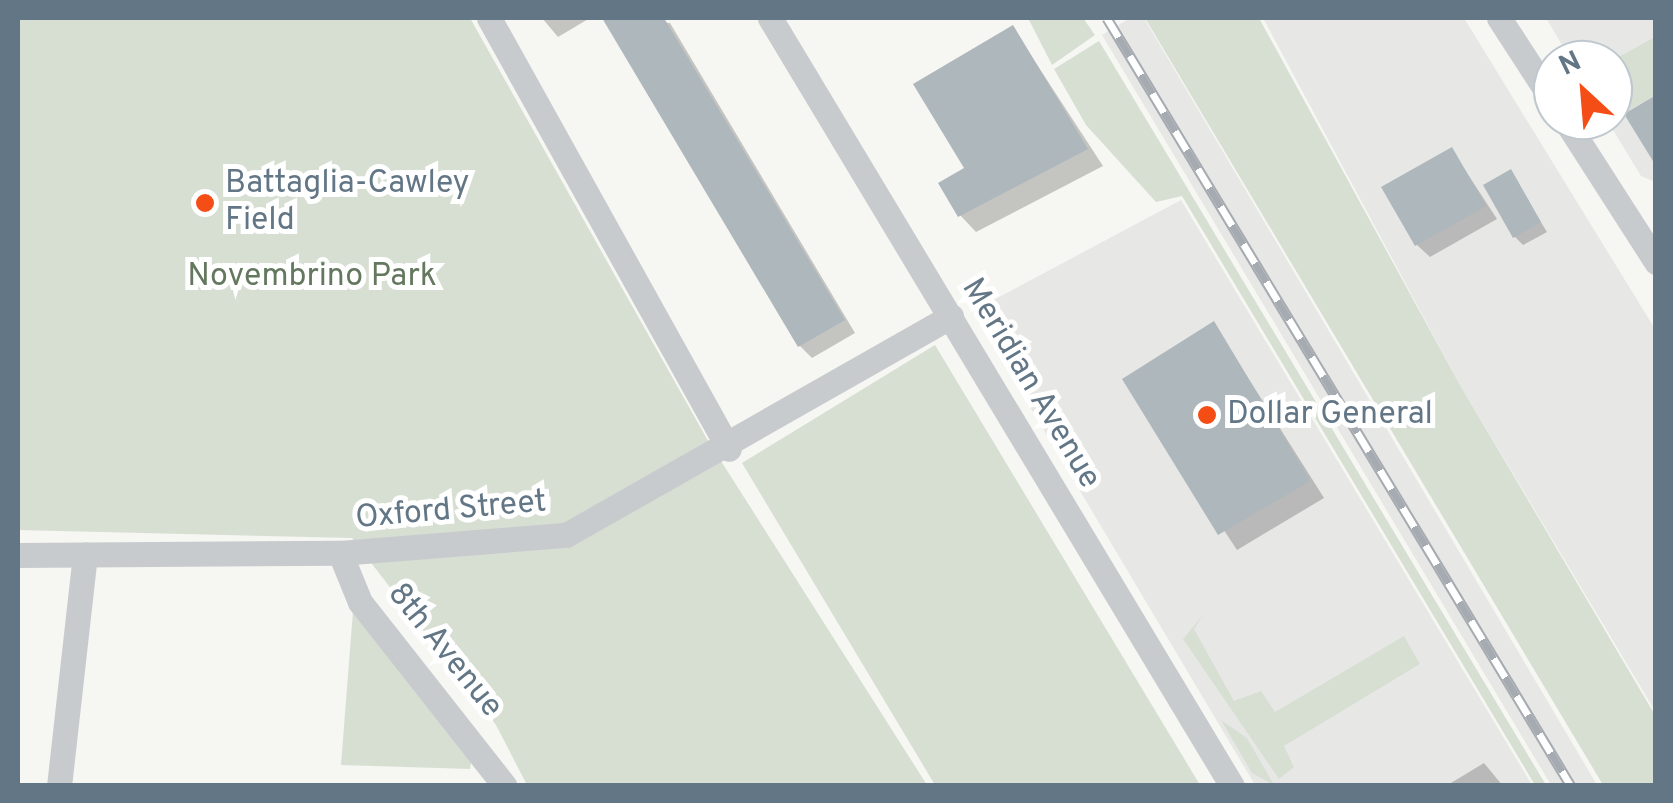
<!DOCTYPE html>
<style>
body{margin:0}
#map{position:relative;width:1673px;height:803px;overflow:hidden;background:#f6f6f2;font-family:Overpass,sans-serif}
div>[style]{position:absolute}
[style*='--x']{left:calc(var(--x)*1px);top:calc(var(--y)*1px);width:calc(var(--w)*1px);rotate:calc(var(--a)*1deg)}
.built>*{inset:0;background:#e7e8e6}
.green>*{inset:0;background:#d7dfd3}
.shadow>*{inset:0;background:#0003}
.building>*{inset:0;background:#aeb7bc}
.street>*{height:25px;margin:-12.5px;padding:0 12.5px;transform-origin:12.5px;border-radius:12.5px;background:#c8cbce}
.rail>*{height:11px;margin-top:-5.5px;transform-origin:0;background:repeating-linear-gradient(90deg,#fff 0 22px,#a5abb1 0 44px);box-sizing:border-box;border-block:2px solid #a5abb1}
.dots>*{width:28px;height:28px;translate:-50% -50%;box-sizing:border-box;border:5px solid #fff;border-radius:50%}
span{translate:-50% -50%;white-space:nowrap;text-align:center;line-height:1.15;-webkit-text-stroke:10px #fff;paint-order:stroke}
.poi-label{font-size:32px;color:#627686}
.left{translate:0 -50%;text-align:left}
.park-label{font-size:32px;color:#63785e}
.street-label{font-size:32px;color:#627686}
.frame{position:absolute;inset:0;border:20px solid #627686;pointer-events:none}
.north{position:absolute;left:1533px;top:40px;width:100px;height:100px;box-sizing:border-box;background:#fff;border:2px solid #c0c8cf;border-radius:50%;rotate:334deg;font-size:28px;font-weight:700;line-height:40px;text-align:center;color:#627686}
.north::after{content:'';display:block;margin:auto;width:35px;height:45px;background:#f44d15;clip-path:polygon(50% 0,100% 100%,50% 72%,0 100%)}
</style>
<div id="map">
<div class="built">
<i style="clip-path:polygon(1130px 18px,1144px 18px,1597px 785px,1551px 785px,1102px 35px)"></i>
<i style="clip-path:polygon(1263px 18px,1464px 18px,1655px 329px,1655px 711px,1460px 385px)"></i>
<i style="clip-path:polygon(1546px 18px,1655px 18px,1655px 182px,1641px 176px,1607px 120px,1613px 60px,1571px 60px)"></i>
<i style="clip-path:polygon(1181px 200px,1532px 785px,1255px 785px,973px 311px)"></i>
</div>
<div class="green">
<i style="clip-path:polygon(18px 18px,470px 18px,707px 439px,927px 785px,527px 785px,496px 725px,352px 538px,18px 530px)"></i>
<i style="clip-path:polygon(1028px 18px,1083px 18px,1095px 35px,1052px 65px)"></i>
<i style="clip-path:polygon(1145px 18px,1259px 18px,1460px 385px,1655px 715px,1655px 785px,1603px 785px)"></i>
<i style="clip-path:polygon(1655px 37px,1655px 95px,1613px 120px,1613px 60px)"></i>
<i style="clip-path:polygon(1099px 41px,1546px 785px,1535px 785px,1182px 196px,1156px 202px,1086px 125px,1054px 69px)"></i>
<i style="clip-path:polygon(935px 345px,1200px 785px,935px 785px,742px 463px)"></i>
<i style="clip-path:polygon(353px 611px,471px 762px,470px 769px,341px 765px)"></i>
<i style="clip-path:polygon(1203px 615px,1194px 629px,1234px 701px,1261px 691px,1275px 712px,1404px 636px,1420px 664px,1284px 746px,1294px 767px,1279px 779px,1183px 639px)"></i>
<i style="clip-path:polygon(1221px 720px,1247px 738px,1274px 785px,1252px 773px)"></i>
</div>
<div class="shadow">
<i style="clip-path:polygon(542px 18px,590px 18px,558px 37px)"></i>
<i style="clip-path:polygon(605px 18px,670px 23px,855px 333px,812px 358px,800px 346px)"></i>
<i style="clip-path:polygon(1013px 28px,1103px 166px,976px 232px,960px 215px,967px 169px)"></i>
<i style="clip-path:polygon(1452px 150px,1497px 219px,1430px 257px,1417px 245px)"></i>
<i style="clip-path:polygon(1510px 172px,1547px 232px,1523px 245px,1515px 237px)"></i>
<i style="clip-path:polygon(1214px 324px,1324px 498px,1237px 550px,1125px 380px)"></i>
<i style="clip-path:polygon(1484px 763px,1503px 786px,1446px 786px)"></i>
</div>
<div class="building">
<i style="clip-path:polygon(602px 18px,664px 18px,845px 320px,798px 347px)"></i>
<i style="clip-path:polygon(1013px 25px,1088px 149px,958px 217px,938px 183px,964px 168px,913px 84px)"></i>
<i style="clip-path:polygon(1656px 95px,1656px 166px,1624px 114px)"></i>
<i style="clip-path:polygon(1452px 147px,1486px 206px,1415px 246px,1381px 187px)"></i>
<i style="clip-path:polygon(1511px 169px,1541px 222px,1513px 238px,1483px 185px)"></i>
<i style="clip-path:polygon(1214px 321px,1310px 481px,1218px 535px,1122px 379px)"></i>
</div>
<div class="street">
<i style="--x:489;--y:18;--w:493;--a:60.9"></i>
<i style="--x:770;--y:18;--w:896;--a:58.97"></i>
<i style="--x:1499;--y:18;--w:99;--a:57"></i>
<i style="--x:1565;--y:120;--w:169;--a:57.3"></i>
<i style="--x:340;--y:553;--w:53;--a:67.8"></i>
<i style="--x:360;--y:602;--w:234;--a:51.8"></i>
<i style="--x:18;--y:555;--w:322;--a:-0.4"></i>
<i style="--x:340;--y:553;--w:227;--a:-4.6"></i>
<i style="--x:566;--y:535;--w:443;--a:-29.6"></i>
<i style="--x:59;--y:786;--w:233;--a:-83.6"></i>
</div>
<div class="rail">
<i style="--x:1107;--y:18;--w:897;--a:58.86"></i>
</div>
<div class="dots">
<i style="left:205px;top:203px;background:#f44d15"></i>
<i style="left:1207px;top:415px;background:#f44d15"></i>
</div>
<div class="poi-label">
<span class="left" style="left:225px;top:203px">Battaglia-Cawley<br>Field</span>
<span class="left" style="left:1227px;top:415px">Dollar General</span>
</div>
<div class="park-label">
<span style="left:312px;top:277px">Novembrino Park</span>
</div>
<div class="street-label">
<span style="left:1030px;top:384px;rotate:59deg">Meridian Avenue</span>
<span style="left:451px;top:511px;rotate:-5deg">Oxford Street</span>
<span style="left:444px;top:651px;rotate:51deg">8th Avenue</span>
</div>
<div class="frame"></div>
<div class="north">N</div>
</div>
